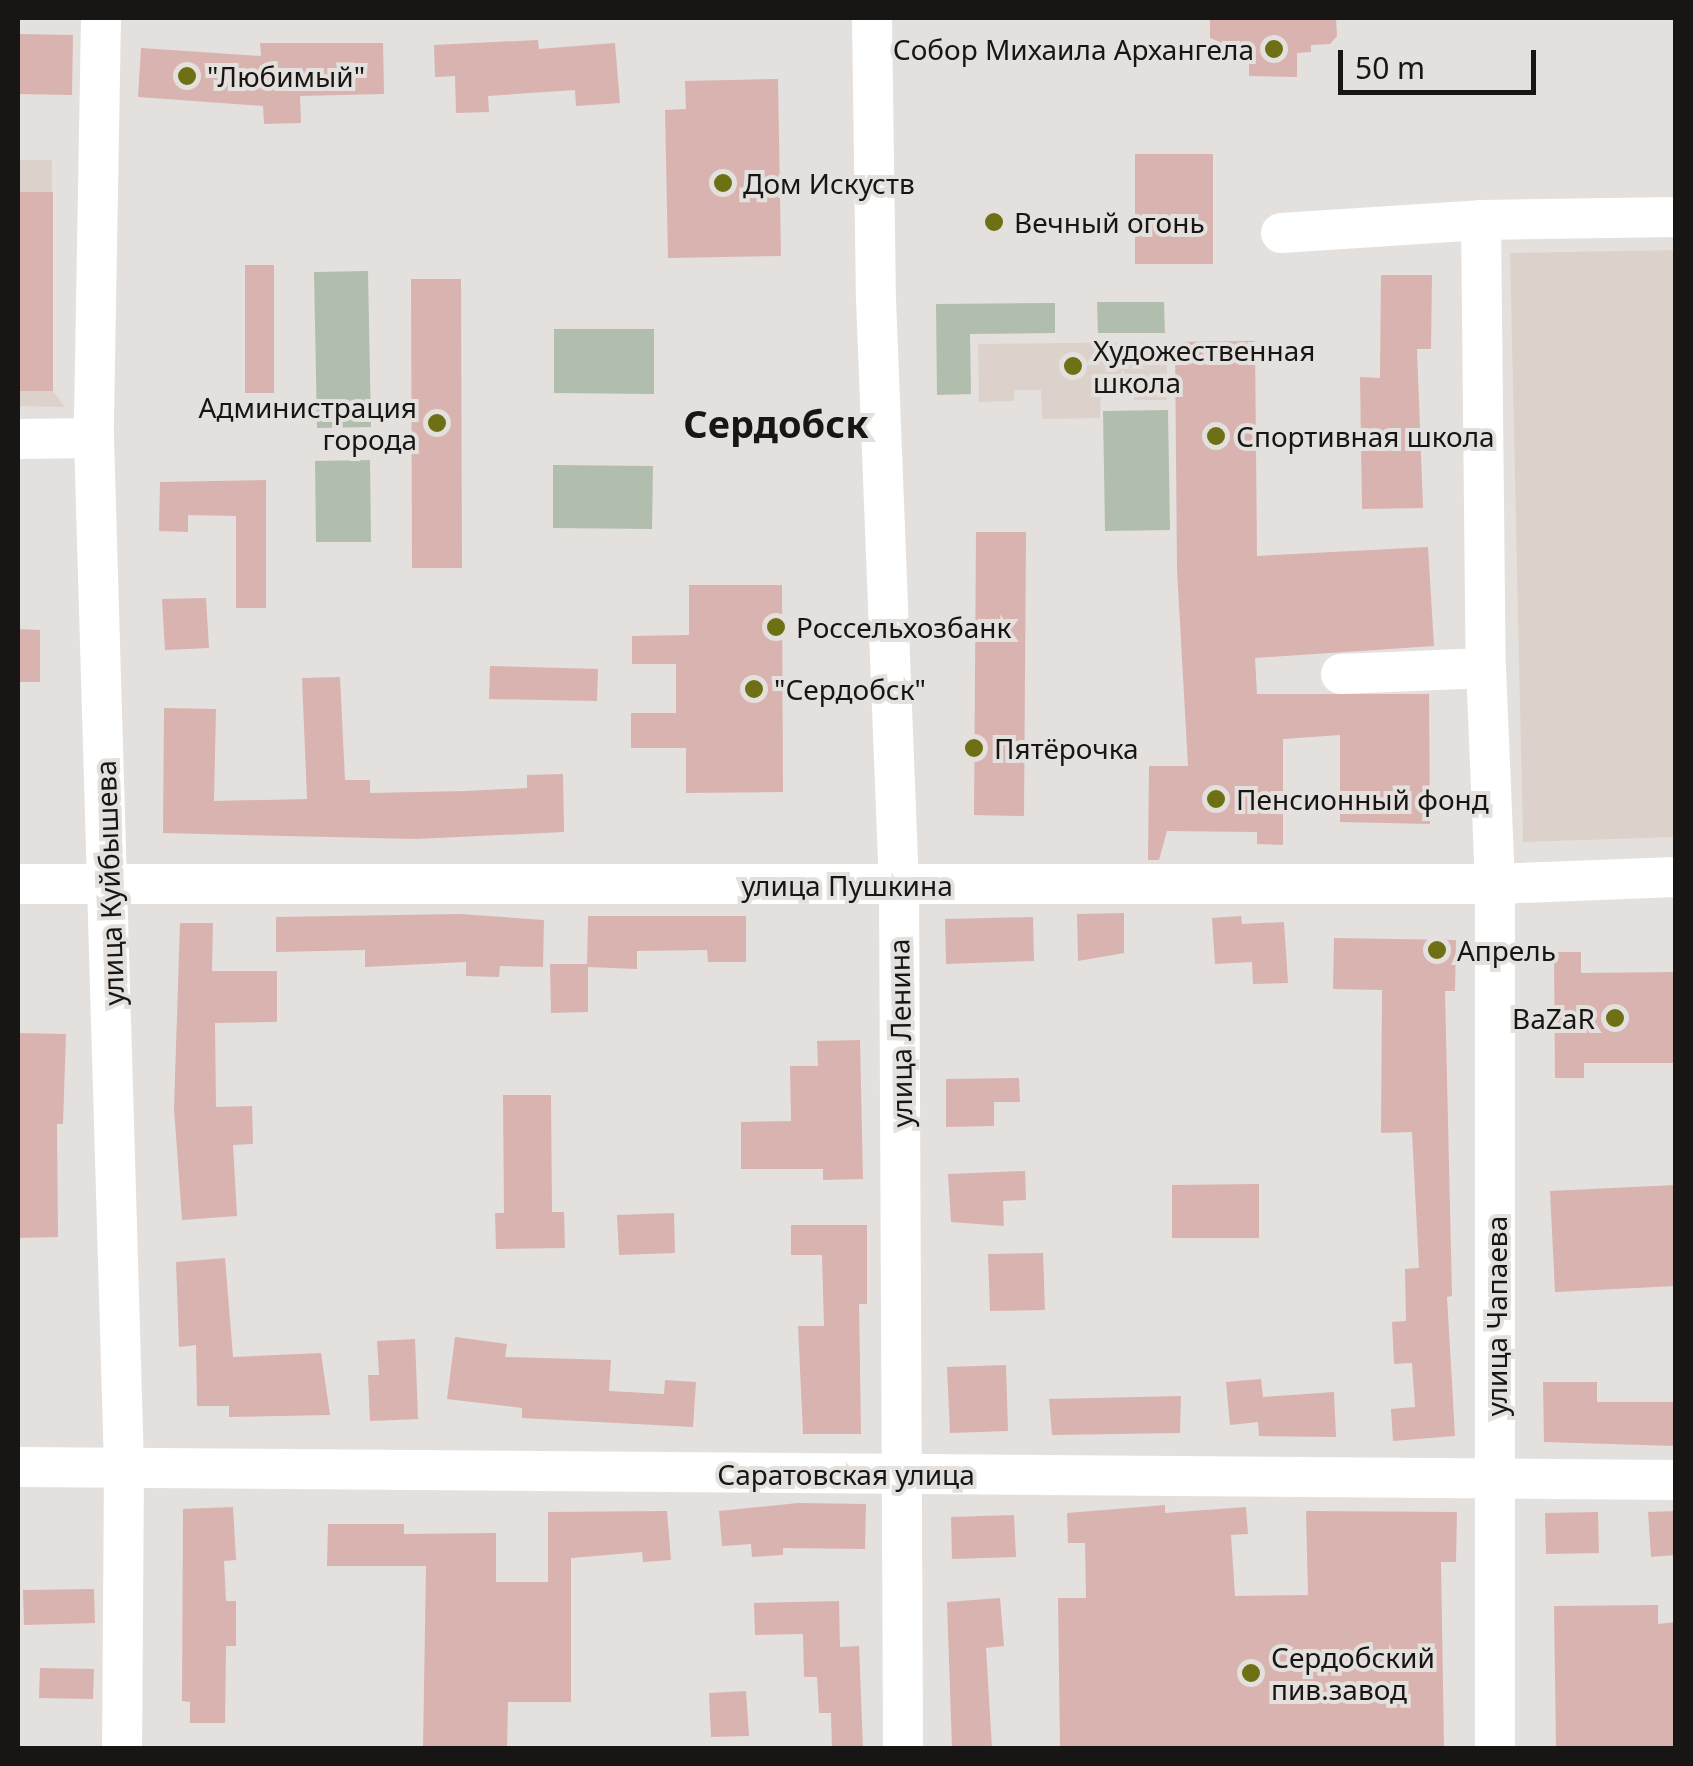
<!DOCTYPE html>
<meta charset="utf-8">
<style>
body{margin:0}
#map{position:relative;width:1693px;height:1766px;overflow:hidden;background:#e4e0dd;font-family:"Noto Sans",sans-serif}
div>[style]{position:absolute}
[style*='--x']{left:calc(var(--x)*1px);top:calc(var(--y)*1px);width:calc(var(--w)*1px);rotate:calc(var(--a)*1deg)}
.built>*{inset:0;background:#ddd2cb}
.green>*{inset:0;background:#b1bead}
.building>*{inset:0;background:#d8b3b0}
.minor>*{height:40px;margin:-20px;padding:0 20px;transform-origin:20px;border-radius:20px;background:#fff}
.dots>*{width:28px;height:28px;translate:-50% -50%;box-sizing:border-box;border:5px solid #e4e0dd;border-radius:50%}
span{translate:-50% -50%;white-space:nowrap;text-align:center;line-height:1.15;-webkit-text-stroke:8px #e4e0dd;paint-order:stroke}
.poi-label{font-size:28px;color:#171615}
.right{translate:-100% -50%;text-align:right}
.left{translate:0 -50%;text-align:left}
.street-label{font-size:28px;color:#171615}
.district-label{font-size:38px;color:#171615;font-weight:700}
.frame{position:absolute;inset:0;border:20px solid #171615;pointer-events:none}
.scale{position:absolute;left:1338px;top:50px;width:198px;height:45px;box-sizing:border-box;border:5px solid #171615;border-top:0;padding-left:12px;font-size:30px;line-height:35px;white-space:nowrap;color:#171615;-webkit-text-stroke:8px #e4e0dd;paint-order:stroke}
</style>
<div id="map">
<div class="built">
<i style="clip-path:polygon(18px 160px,52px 160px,53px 391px,65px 407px,18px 406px)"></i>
<i style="clip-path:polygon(1675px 250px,1675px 837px,1523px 842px,1510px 253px)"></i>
<i style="clip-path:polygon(1167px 342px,1167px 400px,1134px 400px,1133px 388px,1101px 388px,1100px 418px,1042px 419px,1041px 390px,1015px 390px,1014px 401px,979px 402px,978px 344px)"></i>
</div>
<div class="green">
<i style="clip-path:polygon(368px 271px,371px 427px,317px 428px,314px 272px)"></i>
<i style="clip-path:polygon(1097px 302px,1164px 302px,1165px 333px,1098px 333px)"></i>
<i style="clip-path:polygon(1055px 303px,1055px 333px,970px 334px,971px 394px,937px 395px,936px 304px)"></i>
<i style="clip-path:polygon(554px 329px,654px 329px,654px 394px,554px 393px)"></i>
<i style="clip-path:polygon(1168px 410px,1170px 530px,1105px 531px,1103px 411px)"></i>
<i style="clip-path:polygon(370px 460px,371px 542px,316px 542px,315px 461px)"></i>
<i style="clip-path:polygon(553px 465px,653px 466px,652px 529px,553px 528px)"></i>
</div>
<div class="building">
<i style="clip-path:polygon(1210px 18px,1336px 18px,1337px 36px,1330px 44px,1311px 45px,1311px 52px,1297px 53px,1297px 77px,1249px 76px,1249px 54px,1210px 38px)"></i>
<i style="clip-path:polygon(18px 34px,73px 35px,72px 95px,18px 94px)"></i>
<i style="clip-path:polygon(538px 40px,539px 49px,615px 43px,620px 103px,576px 106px,575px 90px,488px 96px,489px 112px,456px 113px,455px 76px,435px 77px,434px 45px)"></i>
<i style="clip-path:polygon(260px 43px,383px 43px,384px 94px,300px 96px,301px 123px,264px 124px,263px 106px,138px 97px,141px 48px,261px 56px)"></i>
<i style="clip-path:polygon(778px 79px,781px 256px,668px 258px,665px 110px,686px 109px,685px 81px)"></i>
<i style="clip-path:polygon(1135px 154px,1213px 154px,1213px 264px,1135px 264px)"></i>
<i style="clip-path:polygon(18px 192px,53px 192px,53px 391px,18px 391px)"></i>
<i style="clip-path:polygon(245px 265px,274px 265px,274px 393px,245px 393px)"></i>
<i style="clip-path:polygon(1381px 275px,1432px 275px,1431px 349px,1417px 349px,1423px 508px,1362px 509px,1360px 377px,1380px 378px)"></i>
<i style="clip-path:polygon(411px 279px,461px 279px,462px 568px,412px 568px)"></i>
<i style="clip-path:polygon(1255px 341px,1257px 556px,1428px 547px,1434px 646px,1255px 658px,1257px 694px,1429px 694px,1430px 824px,1340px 822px,1340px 735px,1283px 739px,1283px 845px,1257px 844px,1257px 832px,1167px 831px,1159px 860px,1148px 860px,1149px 766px,1188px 766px,1177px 570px,1175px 342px)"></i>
<i style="clip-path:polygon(266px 480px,266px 608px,236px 608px,236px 516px,188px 515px,188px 532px,159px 531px,160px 482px)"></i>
<i style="clip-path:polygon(976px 532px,1026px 532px,1024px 816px,974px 815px)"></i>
<i style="clip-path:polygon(689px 585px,782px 585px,783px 792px,686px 793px,686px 748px,631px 748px,631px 713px,676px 713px,676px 664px,632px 664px,632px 636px,689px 635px)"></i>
<i style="clip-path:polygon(206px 598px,209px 648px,165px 650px,162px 599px)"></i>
<i style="clip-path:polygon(18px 629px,40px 630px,40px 682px,18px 682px)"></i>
<i style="clip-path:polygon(490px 666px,598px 669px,597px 701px,489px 699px)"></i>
<i style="clip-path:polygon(340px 677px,345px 780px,370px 780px,370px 793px,466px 791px,527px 788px,527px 775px,563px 774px,564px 832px,416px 839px,163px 833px,164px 708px,216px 709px,214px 801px,307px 799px,302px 678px)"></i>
<i style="clip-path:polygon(1124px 913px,1124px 953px,1078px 961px,1077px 914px)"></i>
<i style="clip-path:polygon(460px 914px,544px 920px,543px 967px,500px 966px,499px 977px,466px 976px,466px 962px,365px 967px,365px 950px,276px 952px,276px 917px)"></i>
<i style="clip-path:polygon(588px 916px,746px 916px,746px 962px,708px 962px,707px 950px,637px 951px,637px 969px,588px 967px,588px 1012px,551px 1013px,550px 964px,587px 964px)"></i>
<i style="clip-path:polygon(1241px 916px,1242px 924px,1284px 922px,1288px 983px,1253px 984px,1252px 962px,1215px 964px,1212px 918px)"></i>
<i style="clip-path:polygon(1033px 917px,1034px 961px,946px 964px,945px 919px)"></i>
<i style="clip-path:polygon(180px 923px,213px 923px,212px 971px,277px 971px,277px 1022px,215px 1023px,216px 1107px,252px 1106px,253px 1144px,233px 1145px,237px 1216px,182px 1220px,174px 1108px)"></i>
<i style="clip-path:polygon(1334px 938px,1456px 940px,1455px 991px,1445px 991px,1452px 1296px,1447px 1297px,1455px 1436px,1393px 1441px,1391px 1409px,1415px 1407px,1412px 1363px,1394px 1364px,1392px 1322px,1406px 1321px,1405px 1269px,1419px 1268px,1412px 1132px,1381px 1133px,1382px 990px,1333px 989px)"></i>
<i style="clip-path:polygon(1554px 952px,1581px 952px,1581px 973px,1676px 972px,1676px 1063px,1584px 1063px,1584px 1078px,1555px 1078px)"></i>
<i style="clip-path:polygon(18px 1033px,66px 1034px,63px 1124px,57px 1124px,58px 1237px,18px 1238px)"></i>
<i style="clip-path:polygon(860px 1040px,863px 1179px,823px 1180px,823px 1169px,741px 1169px,741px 1122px,791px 1121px,790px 1066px,818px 1066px,817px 1041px)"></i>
<i style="clip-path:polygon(1019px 1078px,1020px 1102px,994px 1102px,994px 1126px,946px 1127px,946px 1079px)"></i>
<i style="clip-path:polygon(503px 1095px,551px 1095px,552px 1212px,564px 1212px,565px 1248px,496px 1249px,495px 1213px,504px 1213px)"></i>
<i style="clip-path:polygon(1025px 1171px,1026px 1200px,1003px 1201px,1004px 1226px,951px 1222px,948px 1174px)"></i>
<i style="clip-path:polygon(1259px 1184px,1259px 1238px,1172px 1238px,1172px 1185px)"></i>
<i style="clip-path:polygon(1676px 1185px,1676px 1286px,1555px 1292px,1550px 1191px)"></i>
<i style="clip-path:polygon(674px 1213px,675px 1253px,619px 1255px,617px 1215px)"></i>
<i style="clip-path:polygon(791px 1225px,867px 1225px,867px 1304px,859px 1304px,861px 1434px,803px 1434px,798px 1326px,824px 1326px,822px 1255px,791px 1255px)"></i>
<i style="clip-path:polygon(1043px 1253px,1045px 1310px,990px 1311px,988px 1254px)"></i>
<i style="clip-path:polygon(225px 1258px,233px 1357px,321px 1353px,330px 1415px,229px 1417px,229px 1406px,197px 1406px,196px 1345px,179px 1347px,176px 1262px)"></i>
<i style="clip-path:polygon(455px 1337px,507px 1344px,505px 1357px,611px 1360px,609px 1391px,664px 1394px,665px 1380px,696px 1382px,693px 1427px,522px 1418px,522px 1408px,447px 1399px)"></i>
<i style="clip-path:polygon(415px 1339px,418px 1419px,370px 1421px,368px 1375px,379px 1375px,377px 1341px)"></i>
<i style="clip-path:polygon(1006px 1365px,1008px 1431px,950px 1433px,947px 1367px)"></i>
<i style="clip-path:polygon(1261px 1379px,1263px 1397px,1334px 1392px,1336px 1437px,1259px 1436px,1258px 1422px,1230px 1425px,1226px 1382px)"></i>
<i style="clip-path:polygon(1543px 1382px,1597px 1382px,1597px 1402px,1676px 1402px,1676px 1446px,1544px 1442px)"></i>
<i style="clip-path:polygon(1181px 1396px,1180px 1433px,1052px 1435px,1049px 1399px)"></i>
<i style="clip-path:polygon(798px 1503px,866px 1504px,865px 1549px,783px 1548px,783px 1555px,752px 1557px,751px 1544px,722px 1546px,719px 1511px)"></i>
<i style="clip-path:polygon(1165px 1505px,1165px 1513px,1246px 1507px,1248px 1534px,1231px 1535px,1235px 1596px,1308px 1595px,1306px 1511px,1457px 1512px,1456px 1562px,1441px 1562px,1444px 1748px,1060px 1748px,1058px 1598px,1086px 1598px,1085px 1543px,1068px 1543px,1067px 1513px)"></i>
<i style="clip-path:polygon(233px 1507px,236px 1560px,224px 1561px,226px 1601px,236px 1601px,236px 1646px,226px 1646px,225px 1723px,190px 1723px,190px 1702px,182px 1701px,183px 1509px)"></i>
<i style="clip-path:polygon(667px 1511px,671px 1560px,643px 1562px,642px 1552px,571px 1558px,571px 1702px,508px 1702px,507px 1748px,423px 1748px,426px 1566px,327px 1566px,328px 1524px,404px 1524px,404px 1534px,496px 1533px,496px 1582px,548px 1582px,548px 1512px)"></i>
<i style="clip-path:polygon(1676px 1511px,1676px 1555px,1651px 1557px,1648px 1512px)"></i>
<i style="clip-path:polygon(1598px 1512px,1599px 1553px,1546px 1554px,1545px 1513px)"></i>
<i style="clip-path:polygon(1014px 1515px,1016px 1557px,952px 1559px,951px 1517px)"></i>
<i style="clip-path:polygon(94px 1589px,95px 1623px,24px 1625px,23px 1590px)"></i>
<i style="clip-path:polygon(1000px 1598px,1004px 1646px,986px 1648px,992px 1748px,952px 1748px,947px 1602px)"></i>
<i style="clip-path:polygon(839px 1601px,840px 1647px,859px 1646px,863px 1748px,832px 1748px,831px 1713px,819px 1713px,817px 1677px,804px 1677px,803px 1634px,755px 1635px,754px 1603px)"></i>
<i style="clip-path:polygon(1658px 1605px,1658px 1624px,1676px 1622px,1676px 1748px,1556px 1748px,1554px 1606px)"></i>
<i style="clip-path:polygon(40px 1668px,94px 1669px,93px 1699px,39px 1698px)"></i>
<i style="clip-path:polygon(746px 1691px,749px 1736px,711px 1737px,709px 1693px)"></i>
</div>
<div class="minor">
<i style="--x:101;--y:18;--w:420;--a:91"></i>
<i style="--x:94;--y:438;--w:1030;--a:88.33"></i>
<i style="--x:124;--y:1468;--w:280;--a:90.4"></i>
<i style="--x:872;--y:18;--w:281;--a:89.2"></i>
<i style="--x:876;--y:299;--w:587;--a:87.76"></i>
<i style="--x:899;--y:886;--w:862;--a:89.73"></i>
<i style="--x:1481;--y:220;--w:195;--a:-0.9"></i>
<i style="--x:1281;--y:233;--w:200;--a:-3.7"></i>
<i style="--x:1481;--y:220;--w:448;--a:89.4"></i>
<i style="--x:18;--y:439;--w:76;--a:-0.8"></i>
<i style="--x:1341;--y:674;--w:145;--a:-2.4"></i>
<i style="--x:1486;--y:668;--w:216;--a:87.6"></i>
<i style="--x:1495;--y:884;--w:864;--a:90"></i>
<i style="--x:18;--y:884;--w:1477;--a:0"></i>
<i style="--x:1495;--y:884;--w:181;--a:-2.2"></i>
<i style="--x:18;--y:1467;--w:1658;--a:0.45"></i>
</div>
<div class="dots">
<i style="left:1274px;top:49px;background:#6d7014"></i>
<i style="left:187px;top:76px;background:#6d7014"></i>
<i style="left:723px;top:183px;background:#6d7014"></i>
<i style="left:994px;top:222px;background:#6d7014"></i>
<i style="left:1073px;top:366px;background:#6d7014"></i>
<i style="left:437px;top:423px;background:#6d7014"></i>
<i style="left:1216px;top:436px;background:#6d7014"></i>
<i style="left:776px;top:627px;background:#6d7014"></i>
<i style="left:754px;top:689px;background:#6d7014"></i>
<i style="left:974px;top:748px;background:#6d7014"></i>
<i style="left:1216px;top:799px;background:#6d7014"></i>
<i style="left:1437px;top:950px;background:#6d7014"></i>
<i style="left:1615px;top:1018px;background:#6d7014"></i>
<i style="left:1251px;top:1673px;background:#6d7014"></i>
</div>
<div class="poi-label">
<span class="right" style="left:1254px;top:49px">Собор Михаила Архангела</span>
<span class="left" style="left:207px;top:76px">"Любимый"</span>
<span class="left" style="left:743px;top:183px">Дом Искуств</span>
<span class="left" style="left:1014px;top:222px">Вечный огонь</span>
<span class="left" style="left:1093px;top:366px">Художественная<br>школа</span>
<span class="right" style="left:417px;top:423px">Администрация<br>города</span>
<span class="left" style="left:1236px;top:436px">Спортивная школа</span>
<span class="left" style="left:796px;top:627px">Россельхозбанк</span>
<span class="left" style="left:774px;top:689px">"Сердобск"</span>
<span class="left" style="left:994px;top:748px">Пятёрочка</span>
<span class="left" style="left:1236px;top:799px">Пенсионный фонд</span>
<span class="left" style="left:1457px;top:950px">Апрель</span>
<span class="right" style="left:1595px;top:1018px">BaZaR</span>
<span class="left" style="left:1271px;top:1673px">Сердобский<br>пив.завод</span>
</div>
<div class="street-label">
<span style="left:109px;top:883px;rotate:-92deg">улица Куйбышева</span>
<span style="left:847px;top:885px">улица Пушкина</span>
<span style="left:900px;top:1033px;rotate:-91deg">улица Ленина</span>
<span style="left:1496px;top:1316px;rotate:-90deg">улица Чапаева</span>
<span style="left:846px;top:1474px">Саратовская улица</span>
</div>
<div class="district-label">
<span style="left:776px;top:424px">Сердобск</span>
</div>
<div class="frame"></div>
<div class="scale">50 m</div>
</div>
